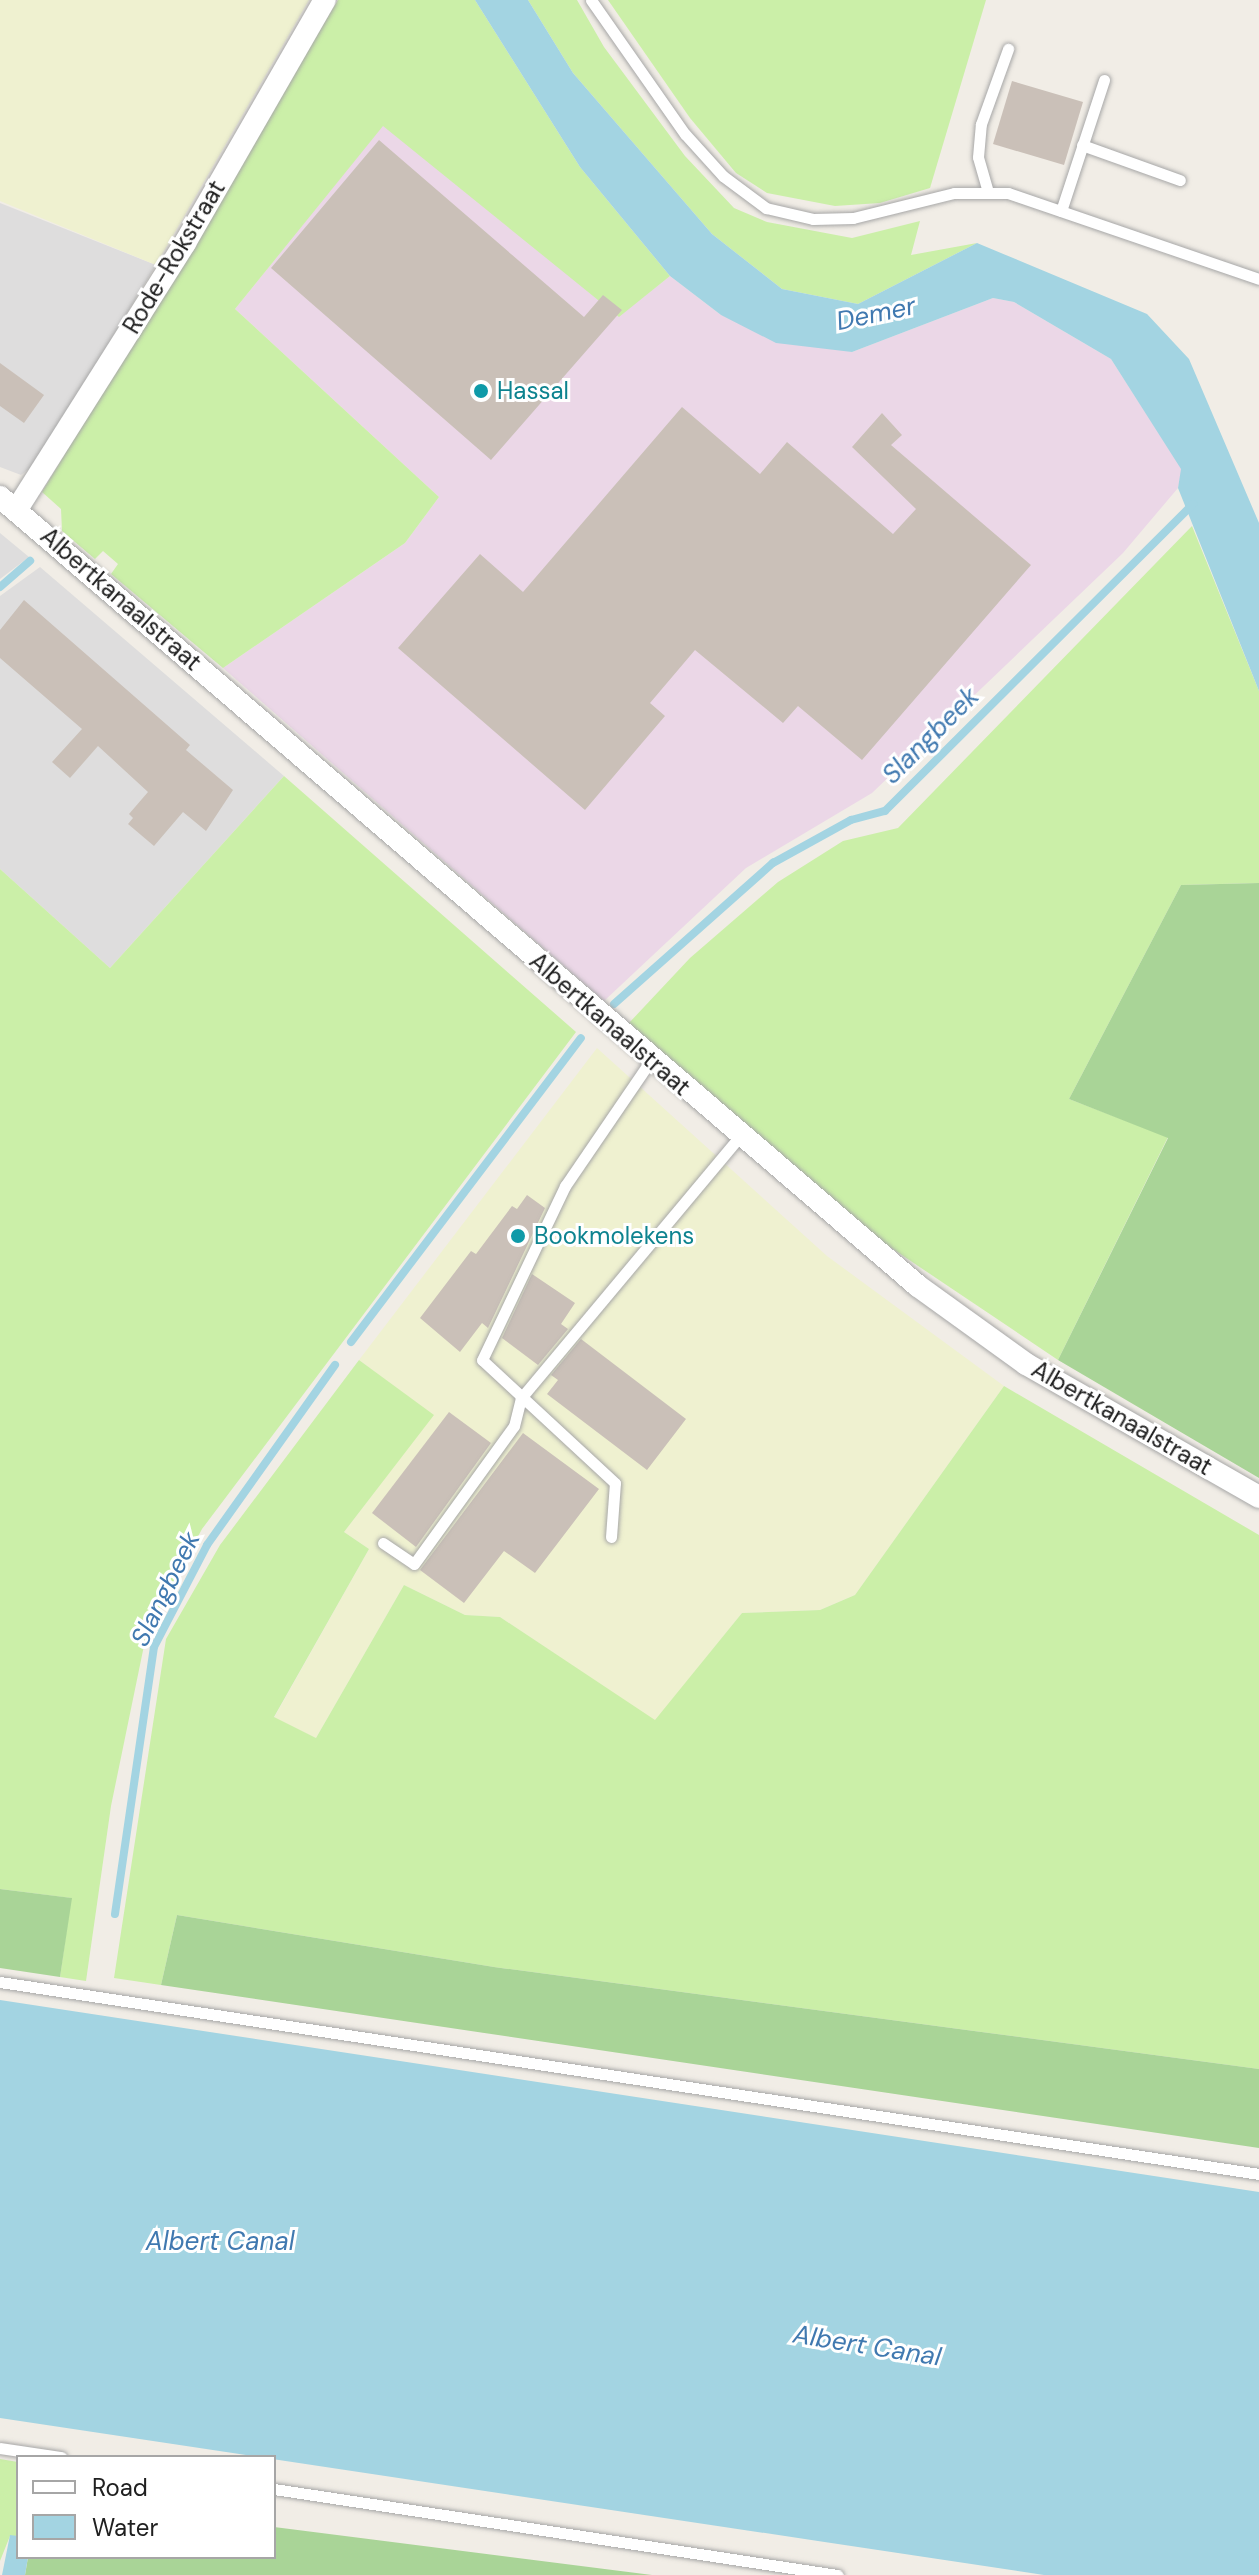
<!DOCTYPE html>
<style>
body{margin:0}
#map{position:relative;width:1259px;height:2575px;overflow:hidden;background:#f1ede6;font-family:"DM Sans",sans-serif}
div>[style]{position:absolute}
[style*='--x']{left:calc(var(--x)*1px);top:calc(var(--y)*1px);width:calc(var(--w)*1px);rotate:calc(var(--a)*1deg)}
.residential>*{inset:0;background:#dedddd}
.industrial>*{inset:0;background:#ebd7e7}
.farmland>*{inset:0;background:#eff1d0}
.grass>*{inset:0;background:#cbefa8}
.forest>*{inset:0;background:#a9d497}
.water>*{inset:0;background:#a3d4e2}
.stream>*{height:8px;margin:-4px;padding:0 4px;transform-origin:4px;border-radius:4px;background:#a3d4e2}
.building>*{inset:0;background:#cac0b8}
.roads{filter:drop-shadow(0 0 2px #a7a7a7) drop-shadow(0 0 2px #a7a7a7)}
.service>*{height:11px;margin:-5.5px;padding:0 5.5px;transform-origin:5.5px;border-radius:5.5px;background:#fff}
.minor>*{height:22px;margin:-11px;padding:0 11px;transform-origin:11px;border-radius:11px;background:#fff}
.dots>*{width:22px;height:22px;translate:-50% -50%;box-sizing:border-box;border:4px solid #fff;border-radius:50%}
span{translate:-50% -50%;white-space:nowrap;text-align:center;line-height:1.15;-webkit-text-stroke:6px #fff;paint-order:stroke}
.street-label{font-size:24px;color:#202020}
.culture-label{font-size:24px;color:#0d838f}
.left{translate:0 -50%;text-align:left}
.water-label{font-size:26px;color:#4079b0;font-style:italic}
.legend{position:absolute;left:16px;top:2455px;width:260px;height:104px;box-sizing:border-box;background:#fff;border:2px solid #a6a6a6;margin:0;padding:10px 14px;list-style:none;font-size:24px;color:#202020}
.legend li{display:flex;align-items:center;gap:16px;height:40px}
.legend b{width:40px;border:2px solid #a6a6a6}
</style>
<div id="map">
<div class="residential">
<i style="clip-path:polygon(0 203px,156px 265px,36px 463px,21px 475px,0 467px)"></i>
<i style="clip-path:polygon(0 533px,29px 557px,0 579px)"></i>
<i style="clip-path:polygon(40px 567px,284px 776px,110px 968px,0 869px,0 596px)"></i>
</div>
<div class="industrial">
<i style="clip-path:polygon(383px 125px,619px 316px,670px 276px,721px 315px,852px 352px,993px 298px,1014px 302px,1111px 359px,1182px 469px,1178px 488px,1123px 553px,872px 793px,746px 868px,604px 1001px,223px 668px,405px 543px,439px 497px,235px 309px)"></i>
</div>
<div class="farmland">
<i style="clip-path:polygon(0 0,309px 0,156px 265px,0 201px)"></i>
<i style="clip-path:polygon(597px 1048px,827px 1256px,1004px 1386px,855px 1595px,820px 1610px,742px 1613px,655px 1721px,500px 1617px,465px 1615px,404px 1585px,316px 1738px,274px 1718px,369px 1549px,344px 1532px,433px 1415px,359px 1360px)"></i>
</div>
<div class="grass">
<i style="clip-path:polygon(338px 0,475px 0,580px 167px,670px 276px,619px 317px,383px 126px,235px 309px,439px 497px,405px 543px,223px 668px,111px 574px,118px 564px,103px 551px,95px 559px,62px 531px,61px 509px,42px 492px)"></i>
<i style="clip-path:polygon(528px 0,577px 0,604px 47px,685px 156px,734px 208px,767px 222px,852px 238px,920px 221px,911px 255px,977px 243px,858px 304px,782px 289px,712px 234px,573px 73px)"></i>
<i style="clip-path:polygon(608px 0,986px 0,930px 188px,880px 203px,835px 206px,767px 193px,736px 173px,690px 118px)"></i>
<i style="clip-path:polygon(1192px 526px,1259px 691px,1259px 883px,1181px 885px,1069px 1099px,1168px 1137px,1058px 1360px,875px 1237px,629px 1023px,690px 958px,778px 882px,843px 841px,898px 828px)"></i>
<i style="clip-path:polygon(284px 776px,576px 1032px,202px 1529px,147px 1631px,111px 1806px,86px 1981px,60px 1977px,71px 1898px,0 1889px,0 869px,110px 968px)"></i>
<i style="clip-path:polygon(359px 1360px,434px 1415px,344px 1532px,369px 1549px,274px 1717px,316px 1738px,404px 1585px,465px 1615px,500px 1617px,655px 1720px,742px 1613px,820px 1610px,855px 1595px,1004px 1386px,1259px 1535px,1259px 2069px,494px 1967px,177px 1915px,161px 1985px,114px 1978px,166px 1639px,220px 1545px)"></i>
<i style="clip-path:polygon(0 2459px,18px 2462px,18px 2536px,10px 2536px,0 2561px)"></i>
</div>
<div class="forest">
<i style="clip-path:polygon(1259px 883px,1259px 1478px,1058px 1360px,1168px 1138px,1069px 1099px,1181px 885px)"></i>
<i style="clip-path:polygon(0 1889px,72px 1898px,60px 1977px,0 1968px)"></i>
<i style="clip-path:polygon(177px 1915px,494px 1967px,1259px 2069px,1259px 2148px,161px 1985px)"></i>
<i style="clip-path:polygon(274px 2527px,652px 2575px,25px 2575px,28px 2557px,274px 2557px)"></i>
</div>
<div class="water">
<i style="clip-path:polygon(475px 0,528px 0,573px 73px,712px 234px,782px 289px,858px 304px,977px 243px,1147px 314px,1189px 359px,1259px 523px,1259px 691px,1178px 488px,1181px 469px,1111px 359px,1014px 302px,993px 298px,852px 352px,776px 343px,721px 315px,670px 276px,580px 167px)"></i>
<i style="clip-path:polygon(0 2000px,1259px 2192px,1259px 2575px,1044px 2575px,0 2418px)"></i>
<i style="clip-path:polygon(10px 2535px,18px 2536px,18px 2557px,28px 2557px,25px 2575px,2px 2575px)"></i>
</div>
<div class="stream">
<i style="--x:0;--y:587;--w:40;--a:-41"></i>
<i style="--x:614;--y:1004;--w:213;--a:-41.6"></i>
<i style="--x:773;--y:863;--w:89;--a:-28.9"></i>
<i style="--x:851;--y:820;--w:35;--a:-15"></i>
<i style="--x:885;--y:811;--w:435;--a:-44.9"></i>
<i style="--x:351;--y:1342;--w:381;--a:-52.9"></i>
<i style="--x:115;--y:1914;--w:270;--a:-81.7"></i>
<i style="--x:154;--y:1647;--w:115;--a:-62.5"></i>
<i style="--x:207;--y:1545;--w:221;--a:-54.6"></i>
</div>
<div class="building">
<i style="clip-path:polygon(1012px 81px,1083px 102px,1064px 165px,993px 144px)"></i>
<i style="clip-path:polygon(379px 140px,584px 317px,603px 295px,622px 310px,491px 460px,271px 268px)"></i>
<i style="clip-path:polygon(0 363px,44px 395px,24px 423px,0 406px)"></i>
<i style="clip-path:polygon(682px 407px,760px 474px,787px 442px,893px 534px,916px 509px,852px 447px,882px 413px,902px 435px,891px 445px,1031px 565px,862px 760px,798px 706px,783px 723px,695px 650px,650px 703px,665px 716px,585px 810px,398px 648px,480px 554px,523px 592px)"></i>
<i style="clip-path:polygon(24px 600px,190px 745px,186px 750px,233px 790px,206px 831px,183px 812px,154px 846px,128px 824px,133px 818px,129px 814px,148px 792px,98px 746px,70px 778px,52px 762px,82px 729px,0 658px,0 630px)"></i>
<i style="clip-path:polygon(527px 1195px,545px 1208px,488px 1328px,482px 1323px,460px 1352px,420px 1318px,471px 1251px,476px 1254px,512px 1206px,517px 1209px)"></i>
<i style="clip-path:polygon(532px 1274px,575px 1303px,561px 1324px,568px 1329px,538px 1365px,502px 1338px)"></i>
<i style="clip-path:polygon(581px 1339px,686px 1419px,647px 1470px,547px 1394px,558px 1380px,551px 1375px)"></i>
<i style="clip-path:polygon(449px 1412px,491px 1443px,416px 1547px,372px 1513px)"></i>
<i style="clip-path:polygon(523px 1433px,599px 1489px,535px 1573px,504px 1551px,464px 1603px,420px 1570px)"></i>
</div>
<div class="roads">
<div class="service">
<i style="--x:591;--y:0;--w:164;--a:55"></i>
<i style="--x:685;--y:134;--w:57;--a:47.9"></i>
<i style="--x:723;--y:176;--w:54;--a:36.7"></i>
<i style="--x:766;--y:208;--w:48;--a:13.2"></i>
<i style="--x:813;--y:219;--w:40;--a:-1.4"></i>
<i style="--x:853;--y:218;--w:104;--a:-13.9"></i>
<i style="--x:954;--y:193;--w:54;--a:0"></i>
<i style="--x:1008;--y:193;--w:265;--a:18.9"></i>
<i style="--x:1082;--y:145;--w:104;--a:19.7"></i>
<i style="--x:988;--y:192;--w:36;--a:-106"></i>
<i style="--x:978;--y:157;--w:33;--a:-85"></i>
<i style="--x:981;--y:124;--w:80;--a:-70.2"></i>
<i style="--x:1061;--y:211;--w:138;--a:-71.8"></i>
<i style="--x:611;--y:1537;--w:54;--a:-85.8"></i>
<i style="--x:615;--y:1483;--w:181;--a:-137.2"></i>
<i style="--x:482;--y:1360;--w:193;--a:-64.5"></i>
<i style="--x:565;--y:1186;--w:153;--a:-55.7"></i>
<i style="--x:383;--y:1543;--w:37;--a:34"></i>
<i style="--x:414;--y:1564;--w:170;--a:-54.1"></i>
<i style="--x:514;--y:1426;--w:29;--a:-76"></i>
<i style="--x:521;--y:1398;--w:343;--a:-50.1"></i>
<i style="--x:0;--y:1982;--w:1274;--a:8.67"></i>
<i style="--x:0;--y:2448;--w:62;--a:8.4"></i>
<i style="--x:274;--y:2489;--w:570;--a:8.68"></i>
</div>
<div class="minor">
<i style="--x:0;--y:497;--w:1210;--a:40.68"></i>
<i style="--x:918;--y:1286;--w:133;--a:35.8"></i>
<i style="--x:1026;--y:1364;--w:268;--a:29.7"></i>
<i style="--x:17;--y:509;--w:315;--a:-57.7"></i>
<i style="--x:185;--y:243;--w:280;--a:-60.1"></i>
</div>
</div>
<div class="dots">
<i style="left:481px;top:391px;background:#0f9aa8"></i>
<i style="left:518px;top:1236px;background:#0f9aa8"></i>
</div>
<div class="street-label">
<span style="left:174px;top:257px;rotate:-59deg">Rode-Rokstraat</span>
<span style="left:121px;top:599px;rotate:41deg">Albertkanaalstraat</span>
<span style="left:610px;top:1024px;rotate:41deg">Albertkanaalstraat</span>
<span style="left:1122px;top:1418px;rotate:30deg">Albertkanaalstraat</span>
</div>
<div class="culture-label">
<span class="left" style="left:497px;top:391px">Hassal</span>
<span class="left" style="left:534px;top:1236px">Bookmolekens</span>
</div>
<div class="water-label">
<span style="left:876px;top:314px;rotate:-12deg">Demer</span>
<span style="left:931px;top:736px;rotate:-45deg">Slangbeek</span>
<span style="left:166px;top:1589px;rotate:-64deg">Slangbeek</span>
<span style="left:220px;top:2242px">Albert Canal</span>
<span style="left:867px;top:2346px;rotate:9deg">Albert Canal</span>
</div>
<ul class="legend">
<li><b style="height:10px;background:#fff"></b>Road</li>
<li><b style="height:22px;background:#a3d4e2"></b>Water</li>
</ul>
</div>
